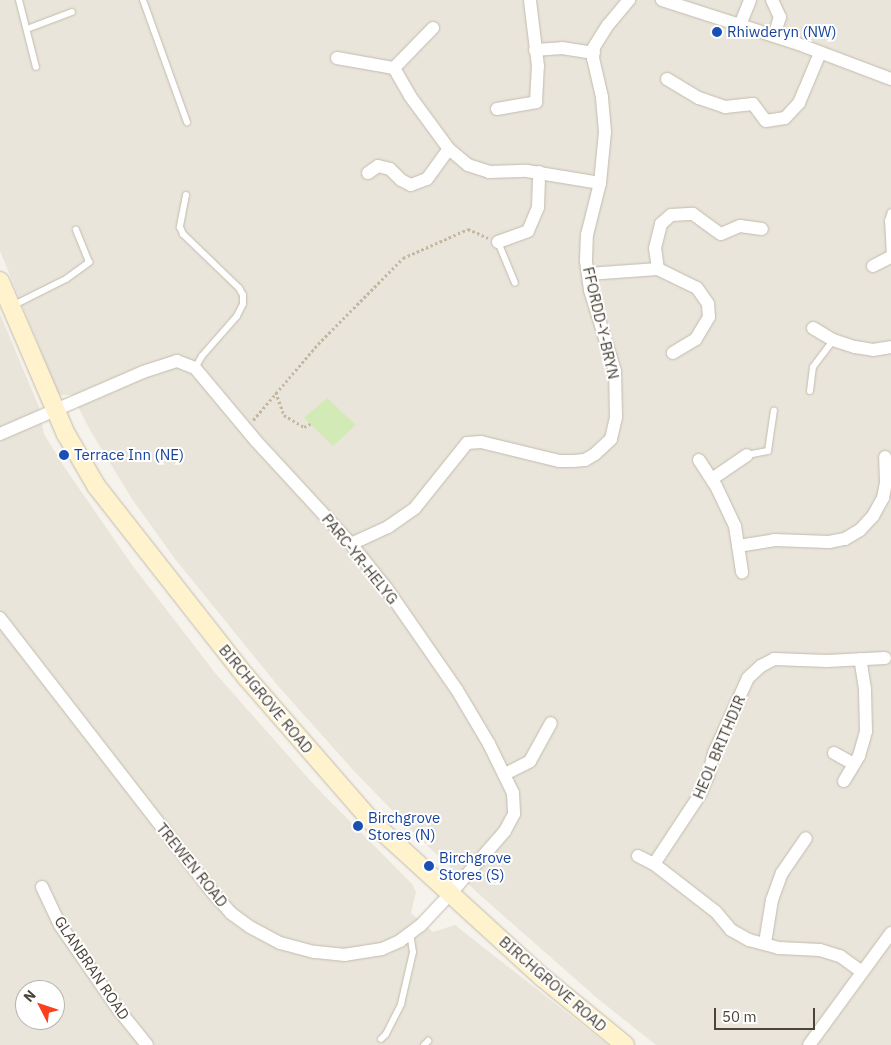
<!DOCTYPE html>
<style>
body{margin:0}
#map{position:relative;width:891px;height:1045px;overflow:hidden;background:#f6f3ec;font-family:"IBM Plex Sans",sans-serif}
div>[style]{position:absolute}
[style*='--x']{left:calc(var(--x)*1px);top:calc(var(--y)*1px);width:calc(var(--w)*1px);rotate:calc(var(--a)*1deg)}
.residential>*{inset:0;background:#eae5da}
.green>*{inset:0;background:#d2eab5}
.path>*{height:2.5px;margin-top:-1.25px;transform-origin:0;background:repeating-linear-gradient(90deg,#c4b79f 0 2.5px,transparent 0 5px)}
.roads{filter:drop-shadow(0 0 1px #c2bbae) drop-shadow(0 0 1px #c2bbae)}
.lane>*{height:6px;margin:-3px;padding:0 3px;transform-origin:3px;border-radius:3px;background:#fff}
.street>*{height:12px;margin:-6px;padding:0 6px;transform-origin:6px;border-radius:6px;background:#fff}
.secondary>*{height:18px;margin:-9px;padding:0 9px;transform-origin:9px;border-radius:9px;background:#fff3cd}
.dots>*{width:14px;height:14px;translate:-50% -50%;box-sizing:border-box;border:2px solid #fff;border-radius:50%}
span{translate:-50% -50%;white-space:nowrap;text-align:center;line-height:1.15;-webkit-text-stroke:4px #fff;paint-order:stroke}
.transit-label{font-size:15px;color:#164399}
.left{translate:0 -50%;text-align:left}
.street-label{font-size:15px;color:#4b4439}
.north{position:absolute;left:15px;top:980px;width:50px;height:50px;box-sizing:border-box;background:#fff;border:1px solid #b7b4b0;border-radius:50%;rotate:311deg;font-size:14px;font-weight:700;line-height:20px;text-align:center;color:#4b4439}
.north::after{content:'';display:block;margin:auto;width:18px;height:22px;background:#fc3f1d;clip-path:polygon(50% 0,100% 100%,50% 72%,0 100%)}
.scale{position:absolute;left:714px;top:1008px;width:101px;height:22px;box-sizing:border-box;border:2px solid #4b4439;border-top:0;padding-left:6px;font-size:15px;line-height:18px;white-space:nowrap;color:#4b4439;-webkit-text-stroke:4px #fff;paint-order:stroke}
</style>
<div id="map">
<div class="residential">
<i style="clip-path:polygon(0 0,891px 0,891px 1045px,656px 1045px,597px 998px,481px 896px,418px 837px,354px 771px,279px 687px,175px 559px,132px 499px,90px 430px,72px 395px,59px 395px,0 251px)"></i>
<i style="clip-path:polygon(evenodd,0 314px,39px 407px,44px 434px,65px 468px,132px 565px,216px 674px,316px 787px,412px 884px,416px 892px,411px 913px,433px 932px,455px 925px,608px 1045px,0 1045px,0 314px,25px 990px,55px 990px,55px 1020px,25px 1020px,25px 990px)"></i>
</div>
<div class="green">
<i style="clip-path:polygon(327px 398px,356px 425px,333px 446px,304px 418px)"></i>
</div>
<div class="path">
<i style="--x:276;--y:392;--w:24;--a:71"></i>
<i style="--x:284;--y:415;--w:23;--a:31"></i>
<i style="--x:304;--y:427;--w:7;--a:-27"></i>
<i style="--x:253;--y:420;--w:100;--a:-49.5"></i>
<i style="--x:318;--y:344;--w:121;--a:-45.3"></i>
<i style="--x:403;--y:258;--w:71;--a:-24"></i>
<i style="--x:468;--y:229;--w:22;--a:24"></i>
</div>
<div class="roads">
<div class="lane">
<i style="--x:19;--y:0;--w:69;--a:75.8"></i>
<i style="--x:143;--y:0;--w:130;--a:70.2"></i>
<i style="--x:27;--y:29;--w:48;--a:-20.7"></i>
<i style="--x:186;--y:195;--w:33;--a:101"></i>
<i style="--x:180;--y:227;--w:8;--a:67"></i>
<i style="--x:183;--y:234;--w:78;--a:44"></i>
<i style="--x:239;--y:288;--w:8;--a:60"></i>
<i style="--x:243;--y:295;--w:9;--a:90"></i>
<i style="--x:243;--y:304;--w:13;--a:117"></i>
<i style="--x:237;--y:316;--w:53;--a:131.2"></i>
<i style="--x:202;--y:356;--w:14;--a:120"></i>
<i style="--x:498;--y:242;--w:44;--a:67.5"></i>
<i style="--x:890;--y:257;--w:36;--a:-93"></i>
<i style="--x:888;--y:221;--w:9;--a:-72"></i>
<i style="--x:12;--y:306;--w:60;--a:-26.6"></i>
<i style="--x:66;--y:279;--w:29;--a:-36"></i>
<i style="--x:89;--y:262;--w:35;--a:-112"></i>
<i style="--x:810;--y:391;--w:24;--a:-83"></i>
<i style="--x:813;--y:367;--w:34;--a:-53"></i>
<i style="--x:747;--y:455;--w:21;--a:-11"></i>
<i style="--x:768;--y:451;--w:41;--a:-81.7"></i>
<i style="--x:381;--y:1039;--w:7;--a:-45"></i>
<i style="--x:386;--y:1034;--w:34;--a:-63"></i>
<i style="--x:401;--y:1004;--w:53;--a:-77"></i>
<i style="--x:413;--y:952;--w:19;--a:-99"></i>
<i style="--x:424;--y:1045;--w:6;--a:-45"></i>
</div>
<div class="street">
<i style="--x:662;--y:0;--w:138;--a:17.8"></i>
<i style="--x:793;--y:42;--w:105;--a:20.7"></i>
<i style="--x:772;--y:0;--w:19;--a:65"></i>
<i style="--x:780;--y:17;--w:20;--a:108"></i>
<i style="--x:740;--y:25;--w:27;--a:-68"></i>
<i style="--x:535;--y:50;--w:27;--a:-4"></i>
<i style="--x:562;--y:48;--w:32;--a:9"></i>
<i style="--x:337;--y:58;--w:58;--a:10"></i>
<i style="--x:394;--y:68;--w:56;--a:-45.7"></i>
<i style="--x:394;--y:68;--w:32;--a:60"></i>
<i style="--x:410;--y:96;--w:66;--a:53.7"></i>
<i style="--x:449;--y:149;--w:25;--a:40"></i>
<i style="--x:468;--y:165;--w:22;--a:18"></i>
<i style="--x:489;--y:172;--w:38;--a:-2"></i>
<i style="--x:527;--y:171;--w:74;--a:9.3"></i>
<i style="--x:667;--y:79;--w:37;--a:31"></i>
<i style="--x:699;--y:98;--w:28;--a:19"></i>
<i style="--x:725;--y:107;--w:28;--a:-6"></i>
<i style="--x:753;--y:104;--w:21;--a:53"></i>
<i style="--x:766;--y:121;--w:19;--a:-9"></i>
<i style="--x:785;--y:118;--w:21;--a:-47"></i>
<i style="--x:799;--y:103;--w:54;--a:-67.2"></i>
<i style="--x:497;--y:109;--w:40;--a:-10"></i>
<i style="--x:536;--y:102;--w:36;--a:-87"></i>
<i style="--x:538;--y:66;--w:65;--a:-97"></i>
<i style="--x:368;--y:173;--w:12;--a:-35"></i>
<i style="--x:378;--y:166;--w:12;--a:14"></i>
<i style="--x:390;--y:169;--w:16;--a:45"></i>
<i style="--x:401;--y:180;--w:11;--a:27"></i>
<i style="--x:411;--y:185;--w:17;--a:-21"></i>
<i style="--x:427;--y:179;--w:37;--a:-54"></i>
<i style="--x:498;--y:242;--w:32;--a:-20"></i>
<i style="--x:528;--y:231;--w:26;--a:-67"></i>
<i style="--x:538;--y:207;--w:35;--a:-88"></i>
<i style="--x:873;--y:266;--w:20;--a:-27"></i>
<i style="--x:658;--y:269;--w:21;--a:-98"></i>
<i style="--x:655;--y:248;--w:25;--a:-76"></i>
<i style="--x:661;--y:224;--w:13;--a:-42"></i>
<i style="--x:671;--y:215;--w:22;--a:-3"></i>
<i style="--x:693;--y:214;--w:34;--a:36"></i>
<i style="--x:721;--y:234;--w:21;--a:-23"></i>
<i style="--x:740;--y:226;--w:22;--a:8"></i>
<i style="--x:588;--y:274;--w:70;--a:-4.1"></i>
<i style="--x:658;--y:269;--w:43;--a:26"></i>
<i style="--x:697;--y:288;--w:19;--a:55"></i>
<i style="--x:708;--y:304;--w:13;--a:86"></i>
<i style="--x:709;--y:317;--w:26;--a:121"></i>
<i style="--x:696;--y:339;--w:27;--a:149"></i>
<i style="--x:813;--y:328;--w:23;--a:31"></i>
<i style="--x:833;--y:340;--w:23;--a:18"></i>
<i style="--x:855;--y:347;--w:18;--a:9"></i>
<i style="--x:873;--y:350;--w:18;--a:-9"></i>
<i style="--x:0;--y:434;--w:156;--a:-23.4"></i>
<i style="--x:143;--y:372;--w:36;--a:-18"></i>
<i style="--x:177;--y:361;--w:19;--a:21"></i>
<i style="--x:195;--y:368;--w:95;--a:50.1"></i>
<i style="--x:256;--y:441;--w:140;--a:47.3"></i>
<i style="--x:351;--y:544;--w:58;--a:51.3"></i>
<i style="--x:387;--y:589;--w:123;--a:55.3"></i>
<i style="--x:457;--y:690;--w:63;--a:59.3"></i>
<i style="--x:489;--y:744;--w:55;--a:63.9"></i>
<i style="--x:513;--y:793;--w:21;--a:87"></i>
<i style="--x:514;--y:814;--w:19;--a:118"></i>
<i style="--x:505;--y:831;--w:82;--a:131.1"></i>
<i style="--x:451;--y:893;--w:44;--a:133.2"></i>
<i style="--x:421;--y:925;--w:26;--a:143"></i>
<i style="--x:400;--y:941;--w:20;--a:156"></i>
<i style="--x:382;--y:949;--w:37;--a:171"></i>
<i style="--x:345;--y:955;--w:31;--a:-174"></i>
<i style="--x:314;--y:952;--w:35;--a:-165"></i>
<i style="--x:280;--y:943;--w:34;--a:-152"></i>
<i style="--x:250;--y:927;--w:24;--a:-144"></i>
<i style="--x:231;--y:913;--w:27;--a:-132"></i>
<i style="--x:213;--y:893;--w:348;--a:-127.8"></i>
<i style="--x:699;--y:460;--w:31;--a:57"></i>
<i style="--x:716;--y:486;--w:44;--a:64.6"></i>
<i style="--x:735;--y:526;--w:47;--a:81.3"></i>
<i style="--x:712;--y:479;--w:42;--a:-34.4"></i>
<i style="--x:351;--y:544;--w:41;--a:-24.7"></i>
<i style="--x:388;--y:527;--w:33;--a:-35"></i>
<i style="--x:415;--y:508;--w:83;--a:-51.3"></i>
<i style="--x:467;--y:443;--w:14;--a:-4"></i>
<i style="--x:481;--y:442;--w:80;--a:13.7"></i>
<i style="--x:559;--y:461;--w:14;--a:0"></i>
<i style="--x:573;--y:461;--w:12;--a:-5"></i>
<i style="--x:585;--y:460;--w:12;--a:-31"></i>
<i style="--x:595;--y:454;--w:22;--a:-43"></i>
<i style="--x:611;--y:439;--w:23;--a:-77"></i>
<i style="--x:616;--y:417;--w:46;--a:-91.2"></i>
<i style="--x:615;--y:371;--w:85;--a:-107.2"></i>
<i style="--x:590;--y:290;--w:30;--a:-98"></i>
<i style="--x:586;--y:260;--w:25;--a:-88"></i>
<i style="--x:587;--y:235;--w:54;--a:-76"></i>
<i style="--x:600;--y:183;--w:51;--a:-84.4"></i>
<i style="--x:605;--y:132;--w:35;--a:-95"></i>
<i style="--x:602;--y:97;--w:39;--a:-103"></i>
<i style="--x:593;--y:59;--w:12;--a:-85"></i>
<i style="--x:594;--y:47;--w:26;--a:-58"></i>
<i style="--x:608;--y:25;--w:33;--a:-50"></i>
<i style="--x:738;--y:546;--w:36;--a:-9"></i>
<i style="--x:774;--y:540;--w:55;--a:2.1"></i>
<i style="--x:829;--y:542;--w:16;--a:-11"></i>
<i style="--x:845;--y:539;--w:17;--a:-31"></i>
<i style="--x:860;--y:530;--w:19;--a:-47"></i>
<i style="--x:873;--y:516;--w:21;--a:-61"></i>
<i style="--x:883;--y:498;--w:16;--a:-79"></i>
<i style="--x:886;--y:482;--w:25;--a:-92"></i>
<i style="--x:834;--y:753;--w:23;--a:29"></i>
<i style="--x:505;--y:774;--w:28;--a:-27"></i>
<i style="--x:530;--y:761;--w:43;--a:-61.1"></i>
<i style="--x:844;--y:781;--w:29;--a:-59"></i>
<i style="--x:859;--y:756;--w:26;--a:-74"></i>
<i style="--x:866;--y:731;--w:42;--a:-91.4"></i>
<i style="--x:865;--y:689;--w:30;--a:-99"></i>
<i style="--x:638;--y:856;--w:18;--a:27"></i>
<i style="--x:654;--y:864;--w:78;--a:37.7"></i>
<i style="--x:716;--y:912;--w:23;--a:50"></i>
<i style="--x:731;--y:930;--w:21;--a:29"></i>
<i style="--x:749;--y:940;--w:31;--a:15"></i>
<i style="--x:779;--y:948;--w:41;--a:2.8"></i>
<i style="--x:820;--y:950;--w:21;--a:17"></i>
<i style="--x:840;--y:956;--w:27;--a:36"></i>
<i style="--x:654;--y:864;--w:82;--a:-56.5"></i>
<i style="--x:699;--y:796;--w:22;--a:-66"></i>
<i style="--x:708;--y:776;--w:24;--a:-75"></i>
<i style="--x:714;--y:753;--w:82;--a:-65.6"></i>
<i style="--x:748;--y:678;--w:18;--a:-43"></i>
<i style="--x:761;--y:666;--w:15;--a:-28"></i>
<i style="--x:774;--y:659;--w:53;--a:2.2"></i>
<i style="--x:827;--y:661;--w:58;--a:-3"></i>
<i style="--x:42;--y:887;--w:42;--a:64.7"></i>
<i style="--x:60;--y:925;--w:102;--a:55.4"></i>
<i style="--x:118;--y:1009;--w:46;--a:51.1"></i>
<i style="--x:765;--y:943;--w:44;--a:-80.8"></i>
<i style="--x:772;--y:900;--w:29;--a:-70"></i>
<i style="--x:782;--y:873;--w:42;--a:-55.6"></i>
<i style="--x:809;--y:1045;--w:139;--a:-53.8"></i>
</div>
<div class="secondary">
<i style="--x:0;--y:281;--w:167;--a:66.7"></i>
<i style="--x:66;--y:434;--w:61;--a:59.7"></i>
<i style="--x:97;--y:487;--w:243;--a:51.9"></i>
<i style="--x:247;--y:678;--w:191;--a:49"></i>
<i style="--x:372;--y:822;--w:231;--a:42.4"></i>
<i style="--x:543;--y:978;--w:106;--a:39.3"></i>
</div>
</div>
<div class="dots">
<i style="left:717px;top:32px;background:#1a4fb4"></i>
<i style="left:64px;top:455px;background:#1a4fb4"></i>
<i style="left:358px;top:826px;background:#1a4fb4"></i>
<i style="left:429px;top:866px;background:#1a4fb4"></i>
</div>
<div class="transit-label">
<span class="left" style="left:727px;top:32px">Rhiwderyn (NW)</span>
<span class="left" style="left:74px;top:455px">Terrace Inn (NE)</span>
<span class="left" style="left:368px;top:826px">Birchgrove<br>Stores (N)</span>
<span class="left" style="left:439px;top:866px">Birchgrove<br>Stores (S)</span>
</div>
<div class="street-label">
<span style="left:601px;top:323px;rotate:77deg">FFORDD-Y-BRYN</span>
<span style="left:360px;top:559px;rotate:51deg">PARC-YR-HELYG</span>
<span style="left:266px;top:699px;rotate:50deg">BIRCHGROVE ROAD</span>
<span style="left:719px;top:747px;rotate:-67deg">HEOL BRITHDIR</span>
<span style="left:192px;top:865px;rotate:51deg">TREWEN ROAD</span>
<span style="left:92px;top:968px;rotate:56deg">GLANBRAN ROAD</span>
<span style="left:553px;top:984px;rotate:41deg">BIRCHGROVE ROAD</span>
</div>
<div class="north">N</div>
<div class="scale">50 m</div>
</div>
